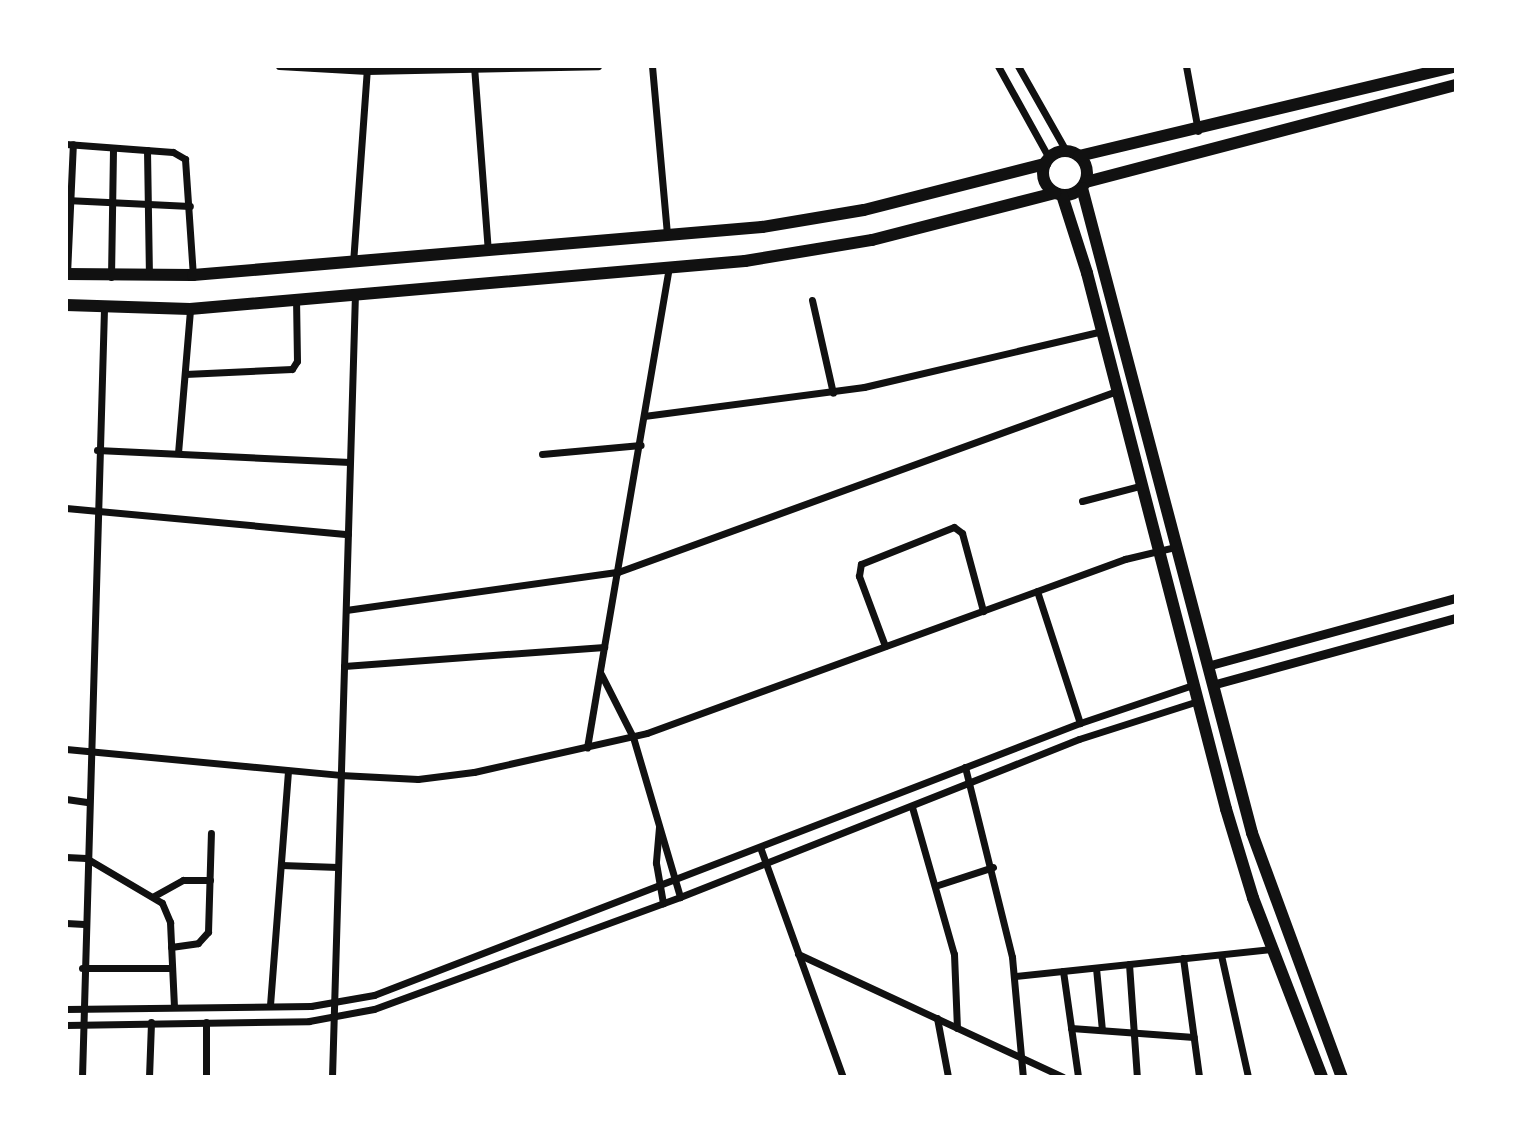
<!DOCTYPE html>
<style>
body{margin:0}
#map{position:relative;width:1522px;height:1143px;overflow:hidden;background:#fff;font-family:Quicksand,sans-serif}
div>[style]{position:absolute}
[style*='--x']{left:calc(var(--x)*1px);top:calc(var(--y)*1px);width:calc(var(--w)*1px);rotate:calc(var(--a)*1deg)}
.minor>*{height:7px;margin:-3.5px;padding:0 3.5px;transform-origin:3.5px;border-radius:3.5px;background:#111}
.tertiary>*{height:9px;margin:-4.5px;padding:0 4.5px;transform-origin:4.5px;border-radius:4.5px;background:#111}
.trunk>*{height:12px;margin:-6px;padding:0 6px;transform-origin:6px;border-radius:6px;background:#111}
.trunk>.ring{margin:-6px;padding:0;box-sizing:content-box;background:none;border:12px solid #111;border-radius:50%}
span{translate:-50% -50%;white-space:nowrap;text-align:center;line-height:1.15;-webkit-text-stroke:6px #fff;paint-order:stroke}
.frame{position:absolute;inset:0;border:68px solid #fff;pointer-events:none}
</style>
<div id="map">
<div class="minor">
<i style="--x:279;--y:66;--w:88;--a:3.3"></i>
<i style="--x:367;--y:71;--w:231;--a:-1.2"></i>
<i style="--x:474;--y:66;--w:186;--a:85.7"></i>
<i style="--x:652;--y:66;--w:170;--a:84.9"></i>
<i style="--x:998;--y:66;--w:105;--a:61"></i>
<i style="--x:1018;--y:66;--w:98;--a:60.5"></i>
<i style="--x:1186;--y:66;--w:66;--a:79.5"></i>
<i style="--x:66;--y:144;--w:107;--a:4.3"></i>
<i style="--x:173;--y:152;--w:14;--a:30"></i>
<i style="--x:185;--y:159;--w:116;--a:86.1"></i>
<i style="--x:147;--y:150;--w:125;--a:89.1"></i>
<i style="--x:66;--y:200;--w:124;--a:2.8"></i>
<i style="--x:353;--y:263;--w:197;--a:-85.9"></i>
<i style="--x:67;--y:274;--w:130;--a:-87.4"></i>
<i style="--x:111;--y:277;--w:129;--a:-89.1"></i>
<i style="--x:812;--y:300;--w:95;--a:77.3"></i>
<i style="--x:185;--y:374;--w:107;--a:-2.7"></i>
<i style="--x:292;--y:369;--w:9;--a:-58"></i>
<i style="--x:297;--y:361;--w:62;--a:-90.9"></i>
<i style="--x:644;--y:416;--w:222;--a:-7.5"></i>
<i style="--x:864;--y:387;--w:244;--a:-13.2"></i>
<i style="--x:97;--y:450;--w:253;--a:2.7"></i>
<i style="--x:178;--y:453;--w:144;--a:-85.2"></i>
<i style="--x:542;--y:454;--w:99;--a:-5.2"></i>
<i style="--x:1082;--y:501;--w:60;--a:-14.5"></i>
<i style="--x:66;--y:508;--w:283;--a:5.3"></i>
<i style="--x:1037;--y:591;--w:139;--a:72"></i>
<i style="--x:346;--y:610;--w:275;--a:-8"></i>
<i style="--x:618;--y:572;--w:531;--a:-19.94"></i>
<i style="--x:885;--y:646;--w:75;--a:-110.4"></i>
<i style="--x:859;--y:576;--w:12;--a:-81"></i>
<i style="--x:861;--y:564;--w:100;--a:-21.7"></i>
<i style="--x:954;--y:527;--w:10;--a:37"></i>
<i style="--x:962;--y:533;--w:81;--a:74.9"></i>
<i style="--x:604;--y:647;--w:386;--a:-80.3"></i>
<i style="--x:344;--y:666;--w:261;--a:-4.2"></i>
<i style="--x:604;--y:647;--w:102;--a:99.6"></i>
<i style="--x:601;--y:674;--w:71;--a:63.1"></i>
<i style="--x:633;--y:737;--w:167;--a:73.6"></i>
<i style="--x:66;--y:749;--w:275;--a:5.4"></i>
<i style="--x:340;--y:775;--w:78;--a:2.9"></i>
<i style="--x:418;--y:779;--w:56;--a:-7.1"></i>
<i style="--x:474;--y:772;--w:177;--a:-12.7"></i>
<i style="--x:647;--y:733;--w:509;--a:-20"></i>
<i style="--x:1125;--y:559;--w:51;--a:-13.5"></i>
<i style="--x:965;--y:767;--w:196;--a:76.1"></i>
<i style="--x:1012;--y:957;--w:121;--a:84.8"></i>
<i style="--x:66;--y:799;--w:21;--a:8"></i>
<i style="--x:912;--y:807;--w:153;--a:74.1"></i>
<i style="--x:954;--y:954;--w:74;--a:87.7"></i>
<i style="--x:659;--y:827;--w:36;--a:95"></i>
<i style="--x:656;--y:863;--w:41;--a:80.1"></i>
<i style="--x:760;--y:847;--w:245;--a:70.2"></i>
<i style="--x:66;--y:857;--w:20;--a:3"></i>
<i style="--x:86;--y:858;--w:88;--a:30.6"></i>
<i style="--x:162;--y:903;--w:21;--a:67"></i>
<i style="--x:170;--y:922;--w:84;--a:87.3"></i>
<i style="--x:281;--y:865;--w:57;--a:2"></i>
<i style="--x:935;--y:886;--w:61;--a:-18.1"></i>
<i style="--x:154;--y:896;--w:33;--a:-29"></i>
<i style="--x:183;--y:880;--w:27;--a:0"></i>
<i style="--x:66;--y:923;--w:18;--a:3"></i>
<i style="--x:171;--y:947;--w:27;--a:-8"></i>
<i style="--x:198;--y:943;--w:15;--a:-48"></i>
<i style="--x:208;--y:932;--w:99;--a:-88.3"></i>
<i style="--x:798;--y:954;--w:292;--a:24.9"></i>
<i style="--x:1221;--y:955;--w:125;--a:77.5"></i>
<i style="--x:1183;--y:958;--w:120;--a:82.3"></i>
<i style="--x:1129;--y:964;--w:113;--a:86"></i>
<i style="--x:82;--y:968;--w:90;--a:0"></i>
<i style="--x:1096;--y:968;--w:62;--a:84.5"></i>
<i style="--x:1063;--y:971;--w:107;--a:81.9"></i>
<i style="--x:1015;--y:976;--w:259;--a:-6"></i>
<i style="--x:270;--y:1005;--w:235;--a:-85.6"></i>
<i style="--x:66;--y:1009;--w:245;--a:-0.7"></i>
<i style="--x:311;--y:1006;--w:64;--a:-9.9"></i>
<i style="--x:374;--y:995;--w:757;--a:-21.07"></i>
<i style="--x:1080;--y:723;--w:119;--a:-18.6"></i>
<i style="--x:937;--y:1018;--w:60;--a:79.4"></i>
<i style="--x:66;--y:1025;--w:243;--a:-0.9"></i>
<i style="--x:309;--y:1021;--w:66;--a:-10.5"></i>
<i style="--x:374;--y:1009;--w:326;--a:-20.1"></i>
<i style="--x:680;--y:897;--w:429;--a:-21.6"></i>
<i style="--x:1079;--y:739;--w:125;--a:-17.7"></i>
<i style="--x:1071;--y:1028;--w:123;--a:4.2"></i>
<i style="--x:82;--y:1077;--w:769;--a:-88.36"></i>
<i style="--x:149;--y:1077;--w:55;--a:-87.9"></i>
<i style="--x:206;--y:1077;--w:55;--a:-90"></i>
<i style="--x:332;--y:1077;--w:784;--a:-88.32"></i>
</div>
<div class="tertiary">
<i style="--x:1207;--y:666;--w:258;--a:-15.3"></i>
<i style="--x:1212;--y:685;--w:253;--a:-15.4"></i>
</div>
<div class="trunk">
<i class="ring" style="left:1043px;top:151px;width:32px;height:32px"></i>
<i style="--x:1079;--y:156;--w:388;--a:-13.4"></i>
<i style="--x:1086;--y:182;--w:383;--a:-14.7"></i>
<i style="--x:1082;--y:188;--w:667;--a:75.23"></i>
<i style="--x:1252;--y:833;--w:260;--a:69.8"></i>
<i style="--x:1062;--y:195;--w:82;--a:72.2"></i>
<i style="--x:1087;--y:273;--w:554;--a:75.46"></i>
<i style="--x:1226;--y:809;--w:93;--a:73.1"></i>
<i style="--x:1253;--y:898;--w:192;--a:68.9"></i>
<i style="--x:66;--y:274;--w:127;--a:0.5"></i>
<i style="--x:193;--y:275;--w:571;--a:-4.82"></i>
<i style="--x:762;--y:227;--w:103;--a:-9.5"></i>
<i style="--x:864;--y:210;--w:187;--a:-14.3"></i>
<i style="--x:66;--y:305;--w:124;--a:1.8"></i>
<i style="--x:190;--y:309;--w:557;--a:-4.94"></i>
<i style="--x:745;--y:261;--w:129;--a:-9.4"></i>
<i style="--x:872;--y:240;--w:189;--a:-14.4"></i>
</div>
<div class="frame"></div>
</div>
